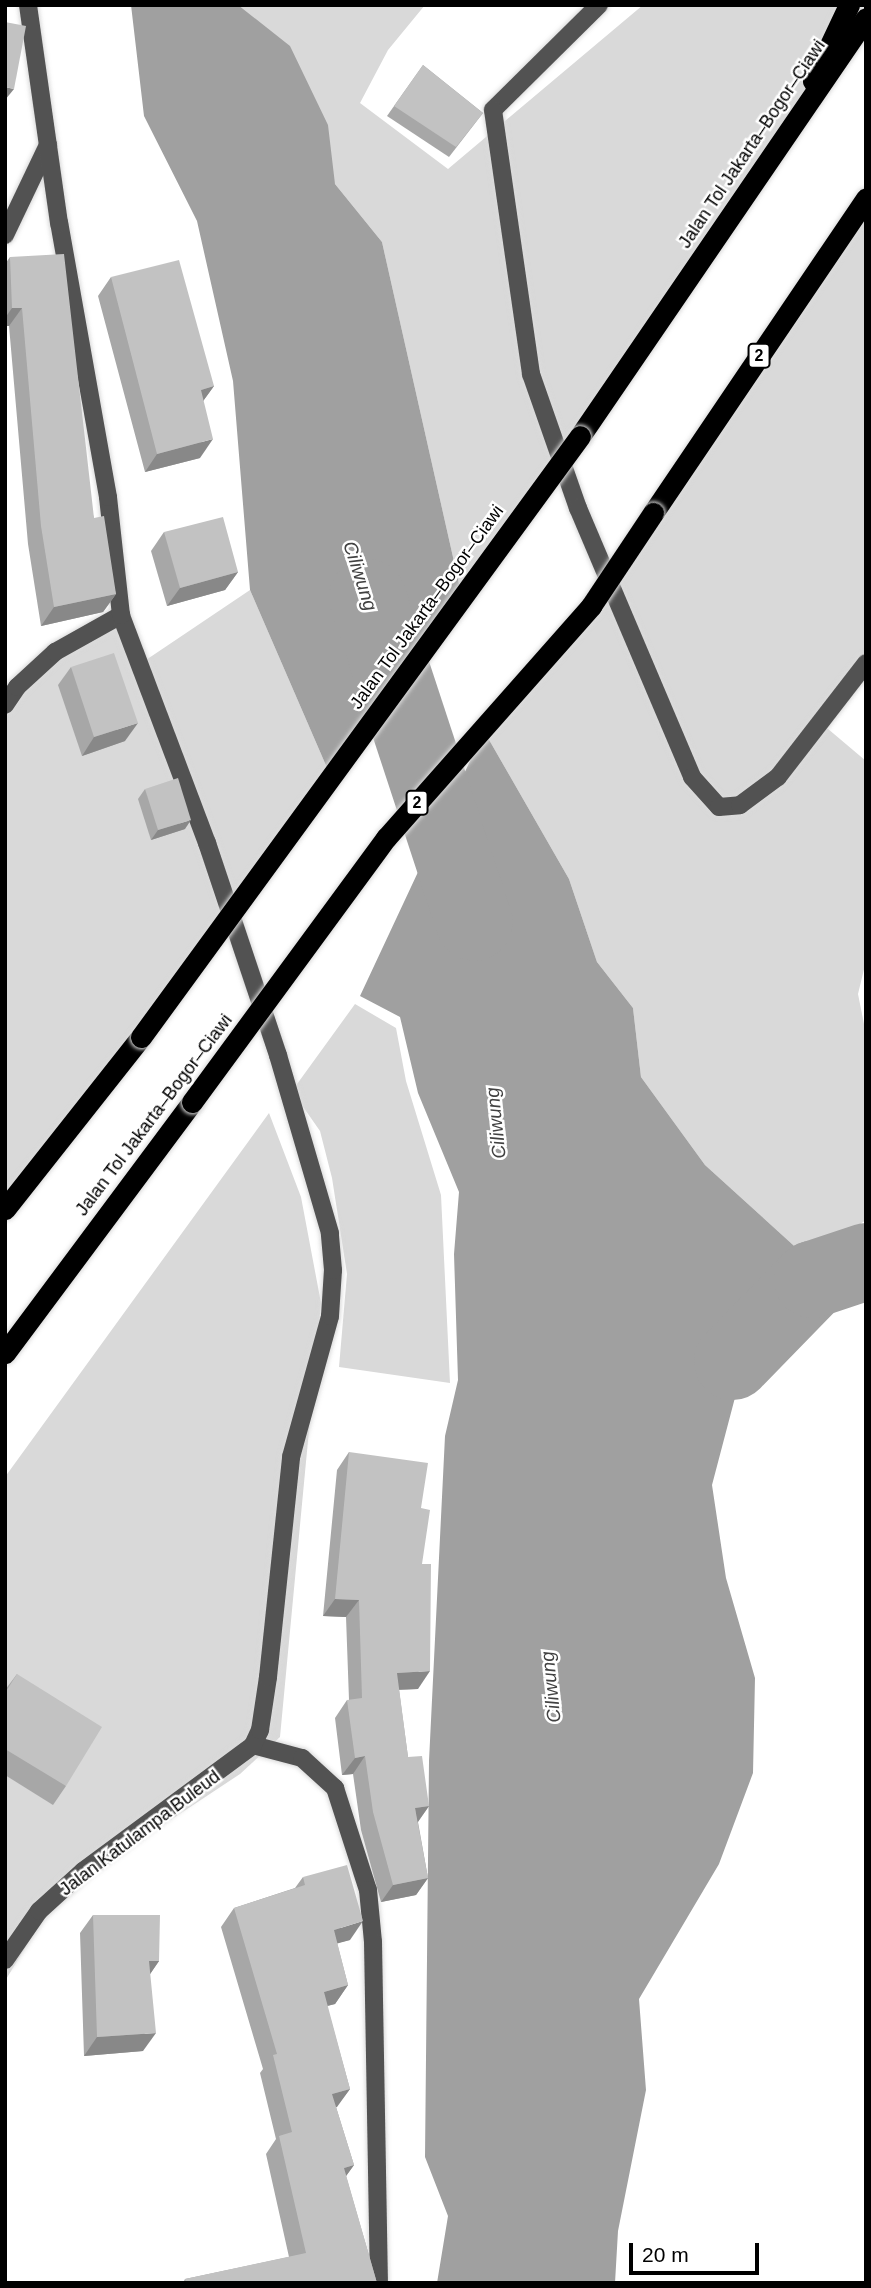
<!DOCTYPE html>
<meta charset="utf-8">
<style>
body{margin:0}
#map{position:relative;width:871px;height:2288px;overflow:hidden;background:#fff;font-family:Arial,sans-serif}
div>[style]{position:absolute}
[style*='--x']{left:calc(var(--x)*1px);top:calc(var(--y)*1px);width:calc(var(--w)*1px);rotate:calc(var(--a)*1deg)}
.green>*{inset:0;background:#d9d9d9}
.water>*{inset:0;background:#a0a0a0}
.river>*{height:77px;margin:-38.5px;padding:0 38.5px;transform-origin:38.5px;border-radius:38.5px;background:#a0a0a0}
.roads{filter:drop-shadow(0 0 2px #dbdbdb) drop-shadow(0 0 2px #dbdbdb)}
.minor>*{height:18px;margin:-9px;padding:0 9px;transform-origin:9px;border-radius:9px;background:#525252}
.highway>*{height:21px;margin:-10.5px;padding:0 10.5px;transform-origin:10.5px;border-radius:10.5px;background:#000}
.bridges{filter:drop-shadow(0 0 2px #dbdbdb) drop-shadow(0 0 2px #dbdbdb)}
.highway-bridge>*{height:21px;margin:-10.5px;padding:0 10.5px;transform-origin:10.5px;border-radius:10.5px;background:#000}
.wall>*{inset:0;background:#a7a7a7}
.shaded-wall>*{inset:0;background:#888}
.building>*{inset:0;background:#c2c2c2}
span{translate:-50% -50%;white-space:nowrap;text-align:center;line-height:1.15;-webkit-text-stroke:5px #fff;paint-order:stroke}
.shield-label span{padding:2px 5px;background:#fff;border:2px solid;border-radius:5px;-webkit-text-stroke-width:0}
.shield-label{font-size:16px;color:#000;font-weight:700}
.street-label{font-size:18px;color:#000}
.water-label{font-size:19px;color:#414141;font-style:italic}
.frame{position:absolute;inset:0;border:7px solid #000;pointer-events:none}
.scale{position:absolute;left:629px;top:2243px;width:130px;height:32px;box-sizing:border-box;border:4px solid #000;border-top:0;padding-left:9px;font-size:21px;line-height:24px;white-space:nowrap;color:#000;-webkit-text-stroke:5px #fff;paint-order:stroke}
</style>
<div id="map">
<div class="green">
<i style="clip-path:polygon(238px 5px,425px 5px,388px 50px,360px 103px,448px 169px,643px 5px,848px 5px,815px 75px,462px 597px,382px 242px,335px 184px)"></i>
<i style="clip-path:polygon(866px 199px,866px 663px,821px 723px,866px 761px,866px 961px,858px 994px,866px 1034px,866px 1220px,824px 1249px,803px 1254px,705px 1165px,641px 1077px,633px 1008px,597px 962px,569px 879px,484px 731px,609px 582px)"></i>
<i style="clip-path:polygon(250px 590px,331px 777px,5px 1209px,5px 704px,17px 687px,121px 615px,140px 664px)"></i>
<i style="clip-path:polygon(355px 1004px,396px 1028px,406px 1081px,441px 1195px,450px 1383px,339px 1367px,347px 1274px,332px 1178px,320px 1131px,292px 1091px)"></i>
<i style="clip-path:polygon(269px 1113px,301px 1197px,321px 1303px,280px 1737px,240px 1774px,57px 1895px,5px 1981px,5px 1477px)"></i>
</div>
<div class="water">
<i style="clip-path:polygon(131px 5px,238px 5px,290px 46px,328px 125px,335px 184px,382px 242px,462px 597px,331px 777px,250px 590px,233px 381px,197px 221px,144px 116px)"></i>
<i style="clip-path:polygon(484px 731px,569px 879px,597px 962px,633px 1008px,641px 1077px,705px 1165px,803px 1254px,807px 1297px,737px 1390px,712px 1485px,726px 1578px,755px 1678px,753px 1773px,719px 1864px,639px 1999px,646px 2090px,618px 2231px,615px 2283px,437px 2283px,448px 2216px,425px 2157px,429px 1761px,445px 1436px,458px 1380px,454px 1254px,459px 1192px,418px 1093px,400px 1017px,360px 996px)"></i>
</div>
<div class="river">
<i style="--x:367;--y:597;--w:342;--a:71.8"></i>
<i style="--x:732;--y:1361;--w:115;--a:-45.7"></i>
<i style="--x:812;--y:1279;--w:57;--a:-18.4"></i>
</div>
<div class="roads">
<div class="minor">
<i style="--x:599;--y:5;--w:149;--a:135.3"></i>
<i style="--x:493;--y:110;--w:267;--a:81.8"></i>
<i style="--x:531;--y:374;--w:142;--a:70.7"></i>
<i style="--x:578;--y:508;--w:292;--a:67"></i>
<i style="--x:692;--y:777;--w:40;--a:48"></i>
<i style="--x:719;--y:807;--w:21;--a:-5"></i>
<i style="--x:740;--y:805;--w:47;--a:-36.4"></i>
<i style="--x:778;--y:777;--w:144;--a:-52.3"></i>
<i style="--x:5;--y:235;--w:100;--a:-64.5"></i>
<i style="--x:5;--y:705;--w:22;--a:-56"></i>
<i style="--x:17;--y:687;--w:52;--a:-42.6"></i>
<i style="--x:55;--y:652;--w:76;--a:-29.3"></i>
<i style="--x:253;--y:1745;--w:51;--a:14.9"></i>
<i style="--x:302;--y:1758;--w:45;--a:42.3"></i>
<i style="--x:335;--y:1788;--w:107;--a:72.1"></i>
<i style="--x:368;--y:1890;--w:52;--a:84.5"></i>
<i style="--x:373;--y:1942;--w:341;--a:89"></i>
<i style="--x:5;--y:1960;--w:60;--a:-55.2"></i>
<i style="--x:39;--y:1911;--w:59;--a:-42.3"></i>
<i style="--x:83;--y:1871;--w:212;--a:-36.5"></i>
<i style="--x:253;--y:1745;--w:17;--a:-65"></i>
<i style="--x:260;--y:1730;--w:54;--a:-81.4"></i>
<i style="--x:268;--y:1677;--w:221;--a:-84"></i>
<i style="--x:291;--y:1457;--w:146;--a:-74.5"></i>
<i style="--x:330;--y:1316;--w:46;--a:-86.3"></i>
<i style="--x:333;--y:1270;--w:37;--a:-95"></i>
<i style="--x:330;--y:1233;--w:185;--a:-106.3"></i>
<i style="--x:278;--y:1055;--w:224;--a:-108.5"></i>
<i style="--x:207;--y:843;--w:244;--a:-110.7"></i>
<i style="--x:121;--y:615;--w:119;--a:-96.3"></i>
<i style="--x:108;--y:497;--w:278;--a:-100.1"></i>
<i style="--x:59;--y:223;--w:220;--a:-98.1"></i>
</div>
<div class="highway">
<i style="--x:813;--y:81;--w:84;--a:-64.7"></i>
<i style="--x:580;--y:436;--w:506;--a:-55.62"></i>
<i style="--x:653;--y:513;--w:380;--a:-55.9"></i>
<i style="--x:5;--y:1209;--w:219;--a:-51.7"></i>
<i style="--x:5;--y:1353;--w:313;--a:-53.3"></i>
</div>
</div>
<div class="bridges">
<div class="highway-bridge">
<i style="--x:141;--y:1037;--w:744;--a:-53.85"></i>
<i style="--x:192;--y:1102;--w:328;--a:-53.7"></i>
<i style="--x:386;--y:838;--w:310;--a:-48.5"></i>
<i style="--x:591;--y:606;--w:112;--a:-56.3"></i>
</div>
</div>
<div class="wall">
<i style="clip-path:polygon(423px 65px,483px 113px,449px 157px,387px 116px)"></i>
<i style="clip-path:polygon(10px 257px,94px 518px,116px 594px,103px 612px,41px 626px,28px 544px,9px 326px,5px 326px,5px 264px)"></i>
<i style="clip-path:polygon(111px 277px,214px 386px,203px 401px,200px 458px,145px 472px,98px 296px)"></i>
<i style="clip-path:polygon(164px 532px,238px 572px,225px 590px,167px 606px,151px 551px)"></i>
<i style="clip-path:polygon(71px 667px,125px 741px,82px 756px,58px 685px)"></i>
<i style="clip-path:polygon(145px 789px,185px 829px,151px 840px,138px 799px)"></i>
<i style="clip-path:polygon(349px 1452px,421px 1508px,422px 1564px,418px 1689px,399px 1690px,408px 1757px,429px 1806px,418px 1822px,428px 1878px,416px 1895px,381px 1902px,361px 1830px,353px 1774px,342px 1775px,335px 1718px,347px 1700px,349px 1700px,346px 1617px,323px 1616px,337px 1470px)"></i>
<i style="clip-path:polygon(17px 1674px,66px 1786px,53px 1805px,5px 1775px,5px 1690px)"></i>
<i style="clip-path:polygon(303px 1877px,350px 1940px,337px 1943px,348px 1985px,335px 2004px,327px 2006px,350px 2089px,336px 2107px,354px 2165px,346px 2176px,377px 2283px,183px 2283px,185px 2279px,289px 2257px,266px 2154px,276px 2139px,260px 2073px,263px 2069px,221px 1927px,234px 1908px,295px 1888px)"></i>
<i style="clip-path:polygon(93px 1915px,159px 1961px,150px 1974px,143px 2051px,84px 2056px,80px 1933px)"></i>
</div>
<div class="shaded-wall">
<i style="clip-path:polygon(5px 87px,14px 89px,5px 100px)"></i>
<i style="clip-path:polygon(12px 308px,22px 308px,9px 326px,5px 326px,5px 318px)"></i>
<i style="clip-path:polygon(214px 386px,201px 404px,201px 390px)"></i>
<i style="clip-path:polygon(213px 439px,200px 458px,145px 472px,157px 454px)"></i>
<i style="clip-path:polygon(238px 572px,225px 590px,167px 606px,180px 588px)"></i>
<i style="clip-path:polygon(116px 594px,103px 612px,41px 626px,54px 607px)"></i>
<i style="clip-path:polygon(138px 723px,125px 741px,82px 756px,94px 737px)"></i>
<i style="clip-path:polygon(191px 820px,185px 829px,151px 840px,158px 830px)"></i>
<i style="clip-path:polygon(335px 1599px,359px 1600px,346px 1617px,323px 1616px)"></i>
<i style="clip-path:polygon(430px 1671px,418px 1689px,385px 1690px,397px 1673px)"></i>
<i style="clip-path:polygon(365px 1756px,353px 1774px,342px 1775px,355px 1758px)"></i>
<i style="clip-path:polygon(429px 1806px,417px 1823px,415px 1808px)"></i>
<i style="clip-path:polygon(428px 1878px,416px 1895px,381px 1902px,393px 1885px)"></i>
<i style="clip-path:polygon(363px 1921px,350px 1940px,321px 1948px,334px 1930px)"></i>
<i style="clip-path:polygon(149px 1961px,159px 1961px,146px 1980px)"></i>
<i style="clip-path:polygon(348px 1985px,335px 2004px,311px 2010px,324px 1992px)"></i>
<i style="clip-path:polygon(156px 2033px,143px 2051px,84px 2056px,97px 2037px)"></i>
<i style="clip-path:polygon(350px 2089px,337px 2107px,319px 2112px,332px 2094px)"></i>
<i style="clip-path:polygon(354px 2165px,341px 2183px,344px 2168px)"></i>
</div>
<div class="building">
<i style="clip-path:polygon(5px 22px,26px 26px,14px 89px,5px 87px)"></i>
<i style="clip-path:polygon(423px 65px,483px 113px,456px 147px,394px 106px)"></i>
<i style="clip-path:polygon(64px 254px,94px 518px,104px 516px,116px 594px,54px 607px,41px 526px,22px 308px,12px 308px,10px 257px)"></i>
<i style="clip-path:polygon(179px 260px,214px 386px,201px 390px,213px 439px,157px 454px,111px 277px)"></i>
<i style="clip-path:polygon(223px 517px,238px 572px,180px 588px,164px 532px)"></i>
<i style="clip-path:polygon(114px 653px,138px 723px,94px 737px,71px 667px)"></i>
<i style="clip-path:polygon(178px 778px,191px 820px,158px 830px,145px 789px)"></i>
<i style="clip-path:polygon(349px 1452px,428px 1463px,421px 1508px,430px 1510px,422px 1564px,431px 1564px,430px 1671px,397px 1673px,408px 1757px,422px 1756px,429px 1806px,415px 1808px,428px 1878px,393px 1885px,373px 1812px,365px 1756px,355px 1758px,347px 1700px,362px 1698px,359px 1600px,335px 1599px)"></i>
<i style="clip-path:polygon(17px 1674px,102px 1727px,66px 1786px,5px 1749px,5px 1693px)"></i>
<i style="clip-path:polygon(347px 1865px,363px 1921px,334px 1930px,348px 1985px,324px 1992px,350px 2089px,332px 2094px,354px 2165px,344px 2168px,377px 2283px,186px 2283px,185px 2279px,306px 2253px,279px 2136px,292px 2132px,273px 2055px,277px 2054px,234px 1908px,305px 1885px,303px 1877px)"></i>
<i style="clip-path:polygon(93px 1915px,160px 1915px,159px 1961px,149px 1961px,156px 2033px,97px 2037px)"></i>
</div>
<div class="shield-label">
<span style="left:759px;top:356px">2</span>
<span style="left:417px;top:803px">2</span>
</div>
<div class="street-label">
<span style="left:752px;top:144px;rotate:-56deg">Jalan Tol Jakarta–Bogor–Ciawi</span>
<span style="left:427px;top:607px;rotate:-54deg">Jalan Tol Jakarta–Bogor–Ciawi</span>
<span style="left:154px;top:1115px;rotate:-53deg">Jalan Tol Jakarta–Bogor–Ciawi</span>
<span style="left:140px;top:1833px;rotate:-37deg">Jalan Katulampa Buleud</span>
</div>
<div class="water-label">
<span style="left:360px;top:576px;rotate:72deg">Ciliwung</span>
<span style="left:496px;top:1123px;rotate:-96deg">Ciliwung</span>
<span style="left:551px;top:1687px;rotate:-96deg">Ciliwung</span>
</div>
<div class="frame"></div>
<div class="scale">20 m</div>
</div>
